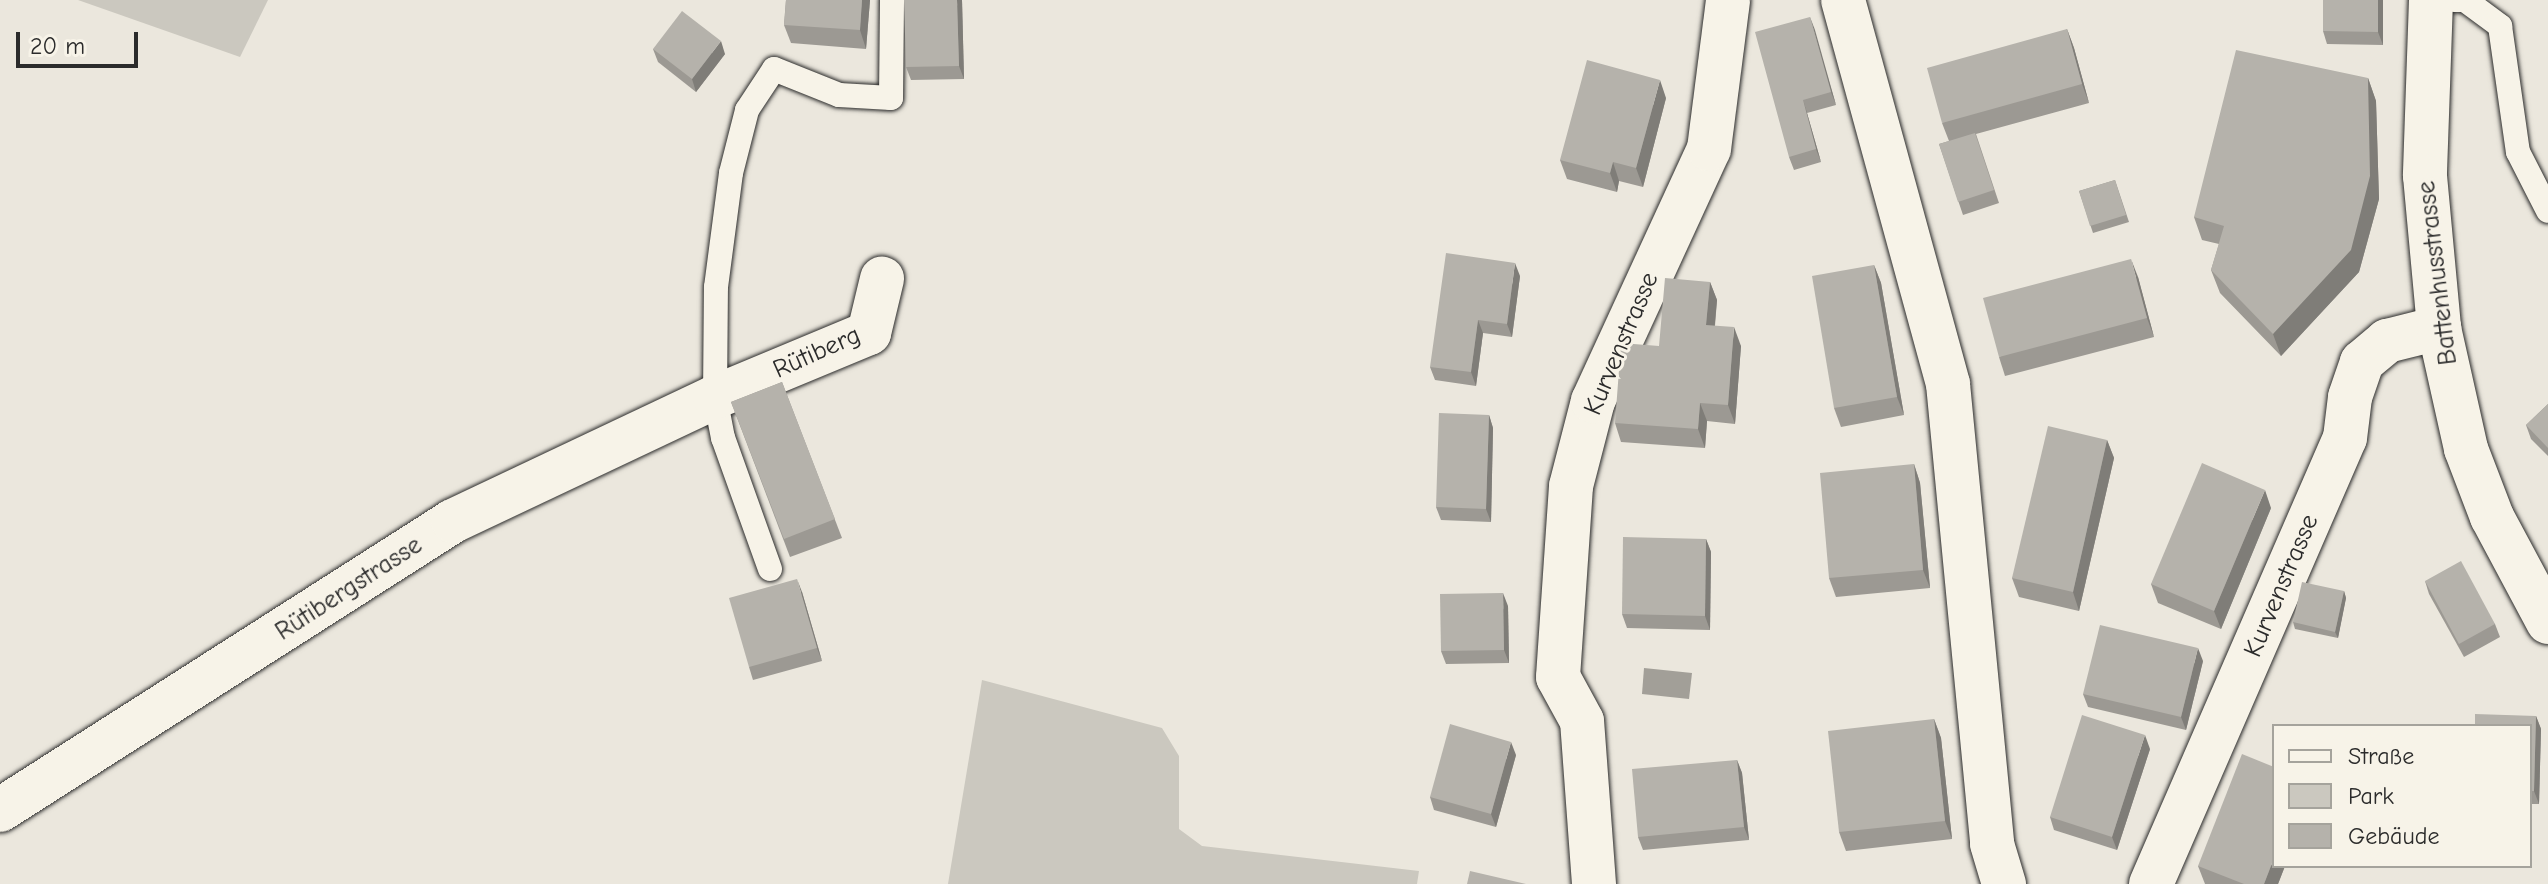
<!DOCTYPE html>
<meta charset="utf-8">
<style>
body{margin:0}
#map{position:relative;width:2548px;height:884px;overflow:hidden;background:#ebe7dd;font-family:"Comic Neue",sans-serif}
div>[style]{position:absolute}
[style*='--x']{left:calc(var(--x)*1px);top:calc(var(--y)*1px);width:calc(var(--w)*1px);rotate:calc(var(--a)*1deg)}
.green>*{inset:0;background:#cbc8bf}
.water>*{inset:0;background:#a29f98}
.roads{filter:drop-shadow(0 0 2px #2b2b2b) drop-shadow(0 0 2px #2b2b2b)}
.service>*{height:24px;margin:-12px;padding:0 12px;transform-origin:12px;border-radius:12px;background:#f7f3e8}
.minor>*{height:44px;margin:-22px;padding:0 22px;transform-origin:22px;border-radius:22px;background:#f7f3e8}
.tertiary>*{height:44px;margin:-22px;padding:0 22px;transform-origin:22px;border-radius:22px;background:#f7f3e8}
.wall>*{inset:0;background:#9c9993}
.shaded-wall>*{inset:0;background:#7f7d78}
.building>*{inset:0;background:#b5b2ab}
span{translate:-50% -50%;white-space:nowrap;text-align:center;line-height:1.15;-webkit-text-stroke:6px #f7f3e8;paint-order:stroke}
.street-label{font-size:26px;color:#2b2b2b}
.legend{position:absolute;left:2272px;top:724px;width:260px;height:144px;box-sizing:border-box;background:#f7f3e8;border:2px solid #a5a39c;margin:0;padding:10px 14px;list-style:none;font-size:24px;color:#2b2b2b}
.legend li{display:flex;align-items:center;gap:16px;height:40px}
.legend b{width:40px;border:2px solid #a5a39c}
.scale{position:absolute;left:16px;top:32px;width:122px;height:36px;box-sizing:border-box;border:4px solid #2b2b2b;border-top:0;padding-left:10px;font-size:24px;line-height:28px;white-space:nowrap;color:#2b2b2b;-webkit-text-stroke:6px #f7f3e8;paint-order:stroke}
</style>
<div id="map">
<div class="green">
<i style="clip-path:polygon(78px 0,268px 0,240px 57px)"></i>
<i style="clip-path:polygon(982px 680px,1162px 728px,1179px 756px,1179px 829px,1202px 846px,1419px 871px,1417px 884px,948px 884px)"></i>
</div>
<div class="water">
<i style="clip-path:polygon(1644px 668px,1692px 673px,1689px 699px,1642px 694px)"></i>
</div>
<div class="roads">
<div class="service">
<i style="--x:2454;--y:0;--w:11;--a:0"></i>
<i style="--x:2465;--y:0;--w:44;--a:36.6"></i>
<i style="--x:2500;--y:26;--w:127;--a:81.9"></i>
<i style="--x:2518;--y:152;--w:66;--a:63"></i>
<i style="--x:770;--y:569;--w:139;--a:-109.7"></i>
<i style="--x:723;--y:438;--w:42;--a:-101"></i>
<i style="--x:715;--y:397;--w:110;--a:-89.5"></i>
<i style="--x:716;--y:287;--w:115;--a:-82.5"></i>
<i style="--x:731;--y:173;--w:65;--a:-75.7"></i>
<i style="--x:747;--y:110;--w:49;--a:-56.6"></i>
<i style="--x:774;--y:69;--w:70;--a:21.8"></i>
<i style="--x:839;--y:95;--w:52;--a:3.3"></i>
<i style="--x:891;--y:98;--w:98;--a:-89.4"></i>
</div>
<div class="minor">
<i style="--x:1843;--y:0;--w:398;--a:74.7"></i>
<i style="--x:1948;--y:384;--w:462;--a:84.5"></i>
<i style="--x:1992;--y:844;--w:42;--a:73.3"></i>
<i style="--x:0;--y:810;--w:537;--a:-32.54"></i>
<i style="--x:453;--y:521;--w:290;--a:-25.3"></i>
<i style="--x:715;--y:397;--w:167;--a:-22.6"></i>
<i style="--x:869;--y:333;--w:56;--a:-76.5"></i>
<i style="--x:1594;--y:884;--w:163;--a:-94.2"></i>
<i style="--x:1582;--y:721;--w:50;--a:-118.6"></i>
<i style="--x:1558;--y:677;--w:191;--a:-86.1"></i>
<i style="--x:1571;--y:486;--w:88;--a:-75.5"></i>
<i style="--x:1593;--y:401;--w:277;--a:-65.3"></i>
<i style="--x:1709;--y:149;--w:150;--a:-82.7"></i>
<i style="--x:2151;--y:884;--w:486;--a:-66.5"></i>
<i style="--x:2345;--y:438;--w:41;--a:-83"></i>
<i style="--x:2350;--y:397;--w:37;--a:-71"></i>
<i style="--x:2362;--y:362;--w:33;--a:-40"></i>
<i style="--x:2387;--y:341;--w:54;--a:-14"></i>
</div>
<div class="tertiary">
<i style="--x:2431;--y:0;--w:176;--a:92"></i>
<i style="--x:2425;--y:176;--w:153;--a:84.7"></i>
<i style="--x:2439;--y:328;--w:124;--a:77.4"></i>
<i style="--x:2466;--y:449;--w:73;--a:69.1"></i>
<i style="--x:2492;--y:517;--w:119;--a:61.9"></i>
</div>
</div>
<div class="wall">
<i style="clip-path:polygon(786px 0,870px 0,866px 49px,791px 43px,784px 25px)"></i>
<i style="clip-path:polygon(962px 0,964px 79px,911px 80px,906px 67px)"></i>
<i style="clip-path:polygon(2323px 0,2383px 0,2383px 45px,2327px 44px,2323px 31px)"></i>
<i style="clip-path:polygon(1810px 17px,1836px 105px,1807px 113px,1821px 162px,1794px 170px,1789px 157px)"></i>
<i style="clip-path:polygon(2067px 29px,2074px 48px,2089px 103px,1976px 134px,1999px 203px,1963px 215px,1939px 144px,1949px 141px,1942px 123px)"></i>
<i style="clip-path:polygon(653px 49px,725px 54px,696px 92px,658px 62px)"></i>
<i style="clip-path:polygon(2368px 78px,2376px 101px,2379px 199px,2359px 272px,2281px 356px,2220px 293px,2211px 270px,2219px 244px,2202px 240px,2194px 217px)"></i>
<i style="clip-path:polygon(1666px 98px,1643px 187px,1619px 181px,1617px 192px,1567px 179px,1560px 160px)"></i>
<i style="clip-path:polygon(2115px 180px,2129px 222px,2093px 233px,2079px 191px)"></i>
<i style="clip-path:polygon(1874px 265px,1881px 283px,1904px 415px,1841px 427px,1834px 408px)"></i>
<i style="clip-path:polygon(1520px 276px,1512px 337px,1483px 333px,1476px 386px,1435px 380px,1430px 367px)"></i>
<i style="clip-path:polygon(2138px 277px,2154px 337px,2005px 376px,1999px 357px)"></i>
<i style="clip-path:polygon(1710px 282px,1717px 300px,1715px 326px,1741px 346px,1735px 424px,1707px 421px,1705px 448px,1621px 442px,1615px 423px,1659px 346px)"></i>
<i style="clip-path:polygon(782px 382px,842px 538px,790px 557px,731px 402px)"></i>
<i style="clip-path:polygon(2548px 404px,2548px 456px,2531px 439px,2526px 425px)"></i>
<i style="clip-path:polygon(1489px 415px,1493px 428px,1491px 522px,1441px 520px,1436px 507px)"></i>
<i style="clip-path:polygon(2107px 440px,2114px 458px,2079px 611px,2019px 597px,2012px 578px)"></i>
<i style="clip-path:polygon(1914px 464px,1920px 483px,1930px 588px,1836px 597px,1829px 578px)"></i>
<i style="clip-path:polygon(2271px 508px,2221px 629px,2158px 603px,2151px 584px)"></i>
<i style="clip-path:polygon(1706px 539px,1711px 552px,1710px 630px,1627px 628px,1622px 614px)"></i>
<i style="clip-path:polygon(2425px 581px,2495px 624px,2500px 637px,2464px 657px,2429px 594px)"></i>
<i style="clip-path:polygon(2344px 591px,2346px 598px,2338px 638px,2295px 629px,2293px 622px)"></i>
<i style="clip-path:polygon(802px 592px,822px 661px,753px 680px,749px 667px)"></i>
<i style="clip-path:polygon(1508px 606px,1509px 663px,1446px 664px,1441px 651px)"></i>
<i style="clip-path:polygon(2203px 661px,2186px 730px,2088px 707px,2083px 694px)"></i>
<i style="clip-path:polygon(2536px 716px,2541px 729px,2539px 804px,2530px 804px,2530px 726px)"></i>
<i style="clip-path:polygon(1934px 719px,1941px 738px,1952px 839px,1846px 851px,1839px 832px)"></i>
<i style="clip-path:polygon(2150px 749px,2117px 850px,2054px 830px,2050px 817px)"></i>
<i style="clip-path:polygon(1516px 755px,1496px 827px,1434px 810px,1430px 797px)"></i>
<i style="clip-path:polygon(1737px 760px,1742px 773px,1749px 840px,1643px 850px,1638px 837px)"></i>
<i style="clip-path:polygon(2198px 866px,2285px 866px,2278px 884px,2205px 884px)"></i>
</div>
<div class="shaded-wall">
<i style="clip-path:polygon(862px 0,870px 0,866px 49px,860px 30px)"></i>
<i style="clip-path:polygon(957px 0,962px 0,964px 79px,959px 66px)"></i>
<i style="clip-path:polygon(2378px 0,2383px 0,2383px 45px,2378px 32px)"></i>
<i style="clip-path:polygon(1810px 17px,1815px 30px,1836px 105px,1831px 92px)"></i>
<i style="clip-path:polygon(2067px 29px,2074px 48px,2089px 103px,2082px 84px)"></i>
<i style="clip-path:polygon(721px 41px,725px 54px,696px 92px,692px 79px)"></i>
<i style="clip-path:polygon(2368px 78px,2376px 101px,2379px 199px,2359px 272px,2281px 356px,2273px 334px)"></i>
<i style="clip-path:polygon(1660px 80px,1666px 98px,1643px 187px,1636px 168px)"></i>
<i style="clip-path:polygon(1803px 100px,1807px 113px,1821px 162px,1816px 149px)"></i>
<i style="clip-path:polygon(1613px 162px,1619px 181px,1617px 192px,1610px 173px)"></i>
<i style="clip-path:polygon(2131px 259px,2138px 277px,2154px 337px,2147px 318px)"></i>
<i style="clip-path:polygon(1515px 263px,1520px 276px,1512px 337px,1507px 324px)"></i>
<i style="clip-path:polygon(1874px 265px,1881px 283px,1904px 415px,1897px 397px)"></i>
<i style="clip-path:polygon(1710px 282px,1717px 300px,1713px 344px,1706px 325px)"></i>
<i style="clip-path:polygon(1478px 320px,1483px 333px,1476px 386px,1471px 372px)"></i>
<i style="clip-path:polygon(1734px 327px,1741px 346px,1735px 424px,1728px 405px)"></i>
<i style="clip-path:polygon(1700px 403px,1707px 421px,1705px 448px,1698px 429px)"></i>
<i style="clip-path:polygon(1489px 415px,1493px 428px,1491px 522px,1486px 509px)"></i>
<i style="clip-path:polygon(2107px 440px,2114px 458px,2079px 611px,2073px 592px)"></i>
<i style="clip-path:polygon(1914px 464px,1920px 483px,1930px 588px,1923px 570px)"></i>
<i style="clip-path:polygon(2265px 490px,2271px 508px,2221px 629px,2214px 611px)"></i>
<i style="clip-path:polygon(1706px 539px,1711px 552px,1710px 630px,1705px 616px)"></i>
<i style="clip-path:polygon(797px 579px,802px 592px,822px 661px,817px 648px)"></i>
<i style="clip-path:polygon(2344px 591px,2346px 598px,2338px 638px,2335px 632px)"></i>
<i style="clip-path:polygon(1503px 593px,1508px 606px,1509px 663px,1504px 650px)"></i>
<i style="clip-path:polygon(2198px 648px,2203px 661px,2186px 730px,2181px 717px)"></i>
<i style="clip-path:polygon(2536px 716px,2541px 729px,2539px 804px,2534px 791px)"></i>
<i style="clip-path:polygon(1934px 719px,1941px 738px,1952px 839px,1945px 821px)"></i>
<i style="clip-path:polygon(2145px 735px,2150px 749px,2117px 850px,2112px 837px)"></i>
<i style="clip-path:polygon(1511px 742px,1516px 755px,1496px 827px,1491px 814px)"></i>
<i style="clip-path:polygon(1737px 760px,1742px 773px,1749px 840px,1744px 827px)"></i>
<i style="clip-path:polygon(2274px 858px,2274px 866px,2285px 866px,2278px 884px,2264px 884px)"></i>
</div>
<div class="building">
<i style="clip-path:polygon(786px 0,862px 0,860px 30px,784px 25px)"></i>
<i style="clip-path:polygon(904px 0,957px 0,959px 66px,906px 67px)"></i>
<i style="clip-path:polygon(2323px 0,2378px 0,2378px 32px,2323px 31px)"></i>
<i style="clip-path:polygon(682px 11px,721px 41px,692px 79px,653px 49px)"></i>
<i style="clip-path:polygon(1810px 17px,1831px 92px,1803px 100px,1816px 149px,1789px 157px,1755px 32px)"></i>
<i style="clip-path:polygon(2067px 29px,2082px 84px,1942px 123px,1927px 68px)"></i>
<i style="clip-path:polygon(2236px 50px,2368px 78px,2370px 176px,2351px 250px,2273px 334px,2211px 270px,2224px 226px,2194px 217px)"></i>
<i style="clip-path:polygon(1587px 60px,1660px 80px,1636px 168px,1613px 162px,1610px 173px,1560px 160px)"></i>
<i style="clip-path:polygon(1975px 133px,1994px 190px,1958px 202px,1939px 144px)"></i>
<i style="clip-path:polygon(2115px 180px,2126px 215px,2090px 226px,2079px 191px)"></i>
<i style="clip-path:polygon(1446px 253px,1515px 263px,1507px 324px,1478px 320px,1471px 372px,1430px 367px)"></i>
<i style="clip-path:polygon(2131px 259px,2147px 318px,1999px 357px,1983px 298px)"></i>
<i style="clip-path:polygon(1874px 265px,1897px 397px,1834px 408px,1812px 276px)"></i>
<i style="clip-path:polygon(1665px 278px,1710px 282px,1706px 325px,1734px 327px,1728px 405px,1700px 403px,1698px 429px,1615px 423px,1621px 343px,1659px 346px)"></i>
<i style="clip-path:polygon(782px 382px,835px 519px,784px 539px,731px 402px)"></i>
<i style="clip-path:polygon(2548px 404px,2548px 448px,2526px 425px)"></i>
<i style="clip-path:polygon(1439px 413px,1489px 415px,1486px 509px,1436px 507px)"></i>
<i style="clip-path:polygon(2048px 426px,2107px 440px,2073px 592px,2012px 578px)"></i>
<i style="clip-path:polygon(2202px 463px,2265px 490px,2214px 611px,2151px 584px)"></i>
<i style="clip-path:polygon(1914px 464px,1923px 570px,1829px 578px,1820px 473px)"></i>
<i style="clip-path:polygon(1623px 537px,1706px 539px,1705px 616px,1622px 614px)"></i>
<i style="clip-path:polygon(2461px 561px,2495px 624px,2459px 644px,2425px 581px)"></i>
<i style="clip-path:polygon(797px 579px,817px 648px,749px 667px,729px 598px)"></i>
<i style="clip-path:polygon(2302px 582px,2344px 591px,2335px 632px,2293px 622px)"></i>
<i style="clip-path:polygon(1503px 593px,1504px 650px,1441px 651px,1440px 594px)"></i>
<i style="clip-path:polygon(2100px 625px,2198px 648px,2181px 717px,2083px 694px)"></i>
<i style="clip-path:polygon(2475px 714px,2536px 716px,2534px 791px,2530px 791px,2530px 726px,2475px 726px)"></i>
<i style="clip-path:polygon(2082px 715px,2145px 735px,2112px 837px,2050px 817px)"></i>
<i style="clip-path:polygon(1934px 719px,1945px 821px,1839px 832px,1828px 731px)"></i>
<i style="clip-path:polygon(1450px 724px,1511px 742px,1491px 814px,1430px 797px)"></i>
<i style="clip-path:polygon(2242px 754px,2274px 767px,2274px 858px,2264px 884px,2244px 884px,2198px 866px)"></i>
<i style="clip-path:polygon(1737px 760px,1744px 827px,1638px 837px,1632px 769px)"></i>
<i style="clip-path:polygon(1470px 871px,1526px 884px,1467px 884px)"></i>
</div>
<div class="street-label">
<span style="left:2438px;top:273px;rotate:-97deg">Battenhusstrasse</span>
<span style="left:1622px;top:344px;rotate:-67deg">Kurvenstrasse</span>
<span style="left:817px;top:353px;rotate:-24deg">Rütiberg</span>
<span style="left:2282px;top:586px;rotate:-67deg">Kurvenstrasse</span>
<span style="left:349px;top:589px;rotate:-33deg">Rütibergstrasse</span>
</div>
<ul class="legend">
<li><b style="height:10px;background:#f7f3e8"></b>Straße</li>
<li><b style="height:22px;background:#cbc8bf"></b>Park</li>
<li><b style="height:22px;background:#b5b2ab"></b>Gebäude</li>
</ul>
<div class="scale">20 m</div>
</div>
